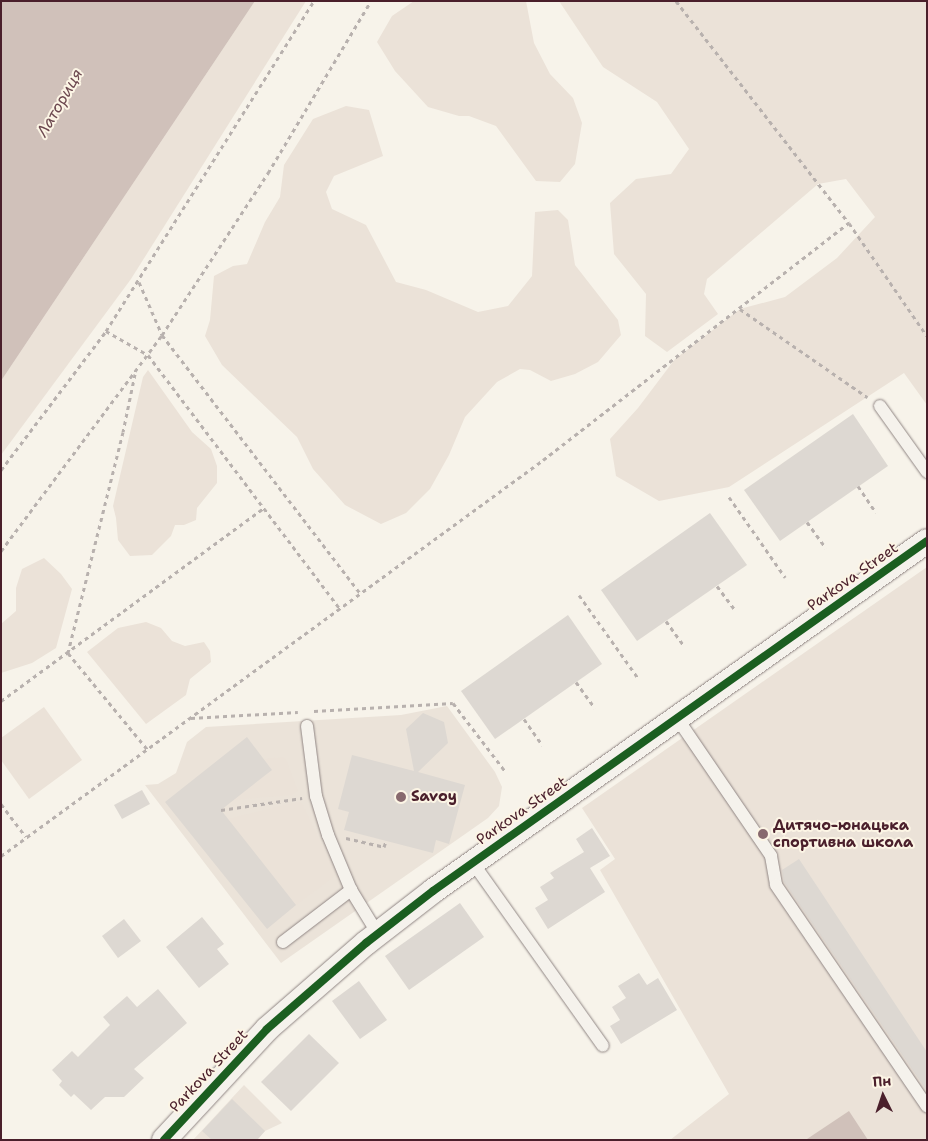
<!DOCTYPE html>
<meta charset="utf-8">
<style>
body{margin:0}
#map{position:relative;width:928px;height:1141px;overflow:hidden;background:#f7f3ea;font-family:"Shantell Sans",sans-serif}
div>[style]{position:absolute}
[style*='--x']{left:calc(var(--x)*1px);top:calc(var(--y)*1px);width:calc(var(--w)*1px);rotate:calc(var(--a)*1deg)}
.built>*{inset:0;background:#ebe3d9}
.green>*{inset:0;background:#ebe2d8}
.water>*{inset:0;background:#d0c1ba}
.building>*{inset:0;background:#ddd8d2}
.path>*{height:3px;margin-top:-1.5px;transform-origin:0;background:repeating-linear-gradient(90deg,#b8b1ae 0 4px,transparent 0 8px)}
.roads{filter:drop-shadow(0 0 1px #908684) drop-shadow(0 0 1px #908684)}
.lane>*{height:12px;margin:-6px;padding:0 6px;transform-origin:6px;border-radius:6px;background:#f5f2ec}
.street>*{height:24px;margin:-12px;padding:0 12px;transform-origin:12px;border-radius:12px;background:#f5f2ec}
.cycleway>*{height:8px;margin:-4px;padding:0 4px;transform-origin:4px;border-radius:4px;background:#1b5e20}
.dots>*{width:14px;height:14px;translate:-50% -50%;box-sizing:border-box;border:2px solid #fcf5e5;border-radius:50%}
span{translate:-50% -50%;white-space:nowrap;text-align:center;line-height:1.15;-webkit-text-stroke:4px #fcf5e5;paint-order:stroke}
.street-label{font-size:15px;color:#4a1f2b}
.poi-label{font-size:15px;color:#4a1f2b;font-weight:700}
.left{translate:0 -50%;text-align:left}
.water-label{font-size:16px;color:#6d4950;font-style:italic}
.frame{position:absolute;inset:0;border:2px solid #4a1f2b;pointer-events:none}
.north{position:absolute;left:858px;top:1071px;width:50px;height:50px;-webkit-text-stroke:4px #fcf5e5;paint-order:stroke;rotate:356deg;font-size:14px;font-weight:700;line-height:20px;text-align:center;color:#4a1f2b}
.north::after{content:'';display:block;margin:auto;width:18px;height:22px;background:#4a1f2b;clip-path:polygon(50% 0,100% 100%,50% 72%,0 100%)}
</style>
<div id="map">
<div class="built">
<i style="clip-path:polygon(447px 706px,495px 772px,502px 787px,499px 806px,488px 818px,281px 963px,145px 785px,158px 784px,176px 773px,187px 742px,206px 727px,401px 715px)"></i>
<i style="clip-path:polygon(244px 1085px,282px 1123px,265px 1131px,257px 1140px,193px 1140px)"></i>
</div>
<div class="green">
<i style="clip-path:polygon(255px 1px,306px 1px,131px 279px,1px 455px,1px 381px)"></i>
<i style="clip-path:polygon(414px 1px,526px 1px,534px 43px,550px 74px,573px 98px,582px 123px,575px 164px,560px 182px,536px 181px,496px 126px,469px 116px,459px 116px,428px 107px,395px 71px,377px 42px,392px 16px)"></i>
<i style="clip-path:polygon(559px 1px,927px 1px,927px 405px,904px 373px,729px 487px,659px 501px,616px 476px,610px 439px,638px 408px,675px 359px,740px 309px,785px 297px,837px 258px,875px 217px,846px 179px,818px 184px,707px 279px,704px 294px,718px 314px,667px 352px,645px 336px,646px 294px,614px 254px,610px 203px,636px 179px,671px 174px,689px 149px,657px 102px,603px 67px)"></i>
<i style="clip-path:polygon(346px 106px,369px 110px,383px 156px,334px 176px,326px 192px,332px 209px,366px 225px,396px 282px,426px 290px,478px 312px,508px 306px,532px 276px,535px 212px,558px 210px,568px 220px,575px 265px,618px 320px,621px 335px,598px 362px,575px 374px,551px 381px,530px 370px,520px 369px,497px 382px,465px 417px,449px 455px,430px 489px,406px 513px,381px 524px,345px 505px,313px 469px,297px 437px,222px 365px,205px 336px,210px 320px,214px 276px,233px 266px,247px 264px,265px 222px,280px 197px,284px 165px,313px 119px)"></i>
<i style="clip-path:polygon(148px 370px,192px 432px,211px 449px,217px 466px,217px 483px,197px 508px,196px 520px,184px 525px,175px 525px,171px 536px,152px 555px,130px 556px,118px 540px,116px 518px,113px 506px,143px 377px)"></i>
<i style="clip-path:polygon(44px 558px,61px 574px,72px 589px,56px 648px,32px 663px,1px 673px,1px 624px,16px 611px,16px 588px,22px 569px)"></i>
<i style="clip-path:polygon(927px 567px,927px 1140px,670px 1140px,729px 1094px,600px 870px,615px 859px,582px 808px)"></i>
<i style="clip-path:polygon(146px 622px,161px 628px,172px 641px,185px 646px,204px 642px,210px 651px,211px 662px,190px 679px,186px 695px,146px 724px,87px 652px,118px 628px)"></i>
<i style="clip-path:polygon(44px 707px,82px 760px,29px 799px,1px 760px,1px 738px)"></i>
<i style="clip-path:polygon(283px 757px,286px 759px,298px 791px,292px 795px,234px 800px,272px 770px,264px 759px)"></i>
<i style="clip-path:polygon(297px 802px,302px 803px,335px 873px,334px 877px,296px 905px,227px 819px)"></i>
</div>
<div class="water">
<i style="clip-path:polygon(1px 1px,255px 1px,1px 381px)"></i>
<i style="clip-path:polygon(849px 1111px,868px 1140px,808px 1140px,807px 1139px)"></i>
</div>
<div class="building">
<i style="clip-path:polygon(853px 414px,888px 466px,780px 541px,744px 490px)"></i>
<i style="clip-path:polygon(710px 513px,747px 565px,637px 641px,601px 590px)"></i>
<i style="clip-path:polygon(568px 615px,602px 664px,495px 739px,461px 691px)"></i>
<i style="clip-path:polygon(423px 713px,444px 722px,448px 743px,418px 772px,465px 785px,449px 844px,436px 840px,433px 853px,344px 830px,349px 812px,338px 809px,352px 755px,414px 771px,406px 729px)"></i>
<i style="clip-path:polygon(247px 737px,272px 770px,221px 810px,296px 905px,267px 929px,165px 802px)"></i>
<i style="clip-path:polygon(142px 790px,150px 804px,122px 819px,114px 805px)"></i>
<i style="clip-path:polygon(592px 828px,610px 856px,590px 868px,605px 892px,548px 929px,535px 908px,548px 900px,540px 887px,554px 878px,550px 873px,584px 852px,576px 839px)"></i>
<i style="clip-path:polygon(799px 859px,927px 1052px,927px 1091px,784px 882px,782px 870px)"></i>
<i style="clip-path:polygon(460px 903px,484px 937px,409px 990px,385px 956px)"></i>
<i style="clip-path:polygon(202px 917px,224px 944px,217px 949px,229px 964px,199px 988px,166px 947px)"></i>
<i style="clip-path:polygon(124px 919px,141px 941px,118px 958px,102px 936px)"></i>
<i style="clip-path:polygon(639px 973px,647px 985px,658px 978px,677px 1010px,621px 1044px,610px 1026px,620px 1020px,612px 1007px,626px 998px,618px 986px)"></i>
<i style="clip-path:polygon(359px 981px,387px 1020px,360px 1039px,332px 1001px)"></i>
<i style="clip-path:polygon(158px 989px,187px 1023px,134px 1069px,144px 1078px,124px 1097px,105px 1097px,91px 1110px,74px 1094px,71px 1097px,59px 1085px,62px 1081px,52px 1070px,72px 1051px,78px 1057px,110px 1025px,103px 1017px,127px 996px,137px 1007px)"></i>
<i style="clip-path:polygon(309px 1034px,339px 1063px,291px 1111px,261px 1082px)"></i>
<i style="clip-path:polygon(232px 1099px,265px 1131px,257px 1140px,212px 1140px,202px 1131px)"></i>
</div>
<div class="path">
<i style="--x:676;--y:1;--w:281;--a:52.1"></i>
<i style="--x:849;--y:223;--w:137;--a:55.4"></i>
<i style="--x:139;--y:282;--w:58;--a:66.5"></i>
<i style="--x:162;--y:335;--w:325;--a:52.5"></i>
<i style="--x:740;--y:309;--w:155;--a:34.7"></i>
<i style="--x:106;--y:331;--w:48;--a:29.7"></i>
<i style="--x:148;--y:355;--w:317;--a:52.9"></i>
<i style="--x:135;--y:374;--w:59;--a:101.7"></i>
<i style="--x:123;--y:432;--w:228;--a:104"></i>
<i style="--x:68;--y:653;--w:126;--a:50.5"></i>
<i style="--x:1;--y:470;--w:174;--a:-52.9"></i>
<i style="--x:106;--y:331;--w:390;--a:-57.8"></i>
<i style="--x:858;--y:486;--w:32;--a:56"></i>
<i style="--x:729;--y:497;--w:98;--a:55"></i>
<i style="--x:807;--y:522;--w:32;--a:54"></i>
<i style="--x:1;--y:551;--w:269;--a:-53.3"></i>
<i style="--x:162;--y:335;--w:194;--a:-56.8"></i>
<i style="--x:268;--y:173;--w:200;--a:-59.1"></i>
<i style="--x:717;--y:586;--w:31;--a:53"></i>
<i style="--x:579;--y:595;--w:102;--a:54.6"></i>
<i style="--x:666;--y:621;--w:31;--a:54"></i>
<i style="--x:576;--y:682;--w:32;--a:54"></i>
<i style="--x:1;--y:701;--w:326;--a:-36.3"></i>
<i style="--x:314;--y:711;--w:139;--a:-3.3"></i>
<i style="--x:453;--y:703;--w:86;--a:52.6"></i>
<i style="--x:191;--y:718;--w:107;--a:-3.2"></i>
<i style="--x:524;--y:719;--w:32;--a:55"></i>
<i style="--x:1;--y:804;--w:41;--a:52.9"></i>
<i style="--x:221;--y:810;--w:82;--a:-8.4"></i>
<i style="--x:346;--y:838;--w:39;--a:13"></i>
<i style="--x:384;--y:847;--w:6;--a:-72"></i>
<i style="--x:1;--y:856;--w:671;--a:-36.15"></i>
<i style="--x:543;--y:460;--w:387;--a:-37.8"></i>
</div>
<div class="roads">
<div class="lane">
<i style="--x:880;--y:406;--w:81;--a:54.5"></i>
<i style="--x:677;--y:718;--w:167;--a:55.7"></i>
<i style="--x:771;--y:856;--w:29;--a:80"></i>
<i style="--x:776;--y:885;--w:268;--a:55.7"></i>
<i style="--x:307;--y:726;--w:71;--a:82.7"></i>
<i style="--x:316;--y:796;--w:41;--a:72.9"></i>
<i style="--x:328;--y:835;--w:60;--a:67.3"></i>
<i style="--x:351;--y:890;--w:52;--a:58.5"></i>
<i style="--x:473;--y:863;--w:224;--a:54.6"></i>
<i style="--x:283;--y:942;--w:86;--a:-37.4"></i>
</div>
<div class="street">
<i style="--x:164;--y:1140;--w:151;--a:-47.1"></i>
<i style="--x:267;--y:1029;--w:131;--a:-41"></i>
<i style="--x:366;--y:943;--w:85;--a:-37.8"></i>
<i style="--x:433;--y:891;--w:605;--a:-35.32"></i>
</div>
</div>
<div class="cycleway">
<i style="--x:164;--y:1140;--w:151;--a:-47.1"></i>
<i style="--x:267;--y:1029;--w:131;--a:-41"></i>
<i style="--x:366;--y:943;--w:85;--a:-37.8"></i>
<i style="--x:433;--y:891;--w:605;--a:-35.32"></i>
</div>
<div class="dots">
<i style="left:401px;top:797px;background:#87696e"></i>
<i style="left:763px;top:834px;background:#87696e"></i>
</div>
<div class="street-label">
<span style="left:853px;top:577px;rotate:-35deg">Parkova Street</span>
<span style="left:522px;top:811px;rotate:-35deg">Parkova Street</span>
<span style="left:209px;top:1071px;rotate:-47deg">Parkova Street</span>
</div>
<div class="poi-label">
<span class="left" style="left:411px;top:797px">Savoy</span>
<span class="left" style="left:773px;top:834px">Дитячо-юнацька<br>спортивна школа</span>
</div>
<div class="water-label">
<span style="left:60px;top:103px;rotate:-60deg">Латориця</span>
</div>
<div class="frame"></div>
<div class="north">Пн</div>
</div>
